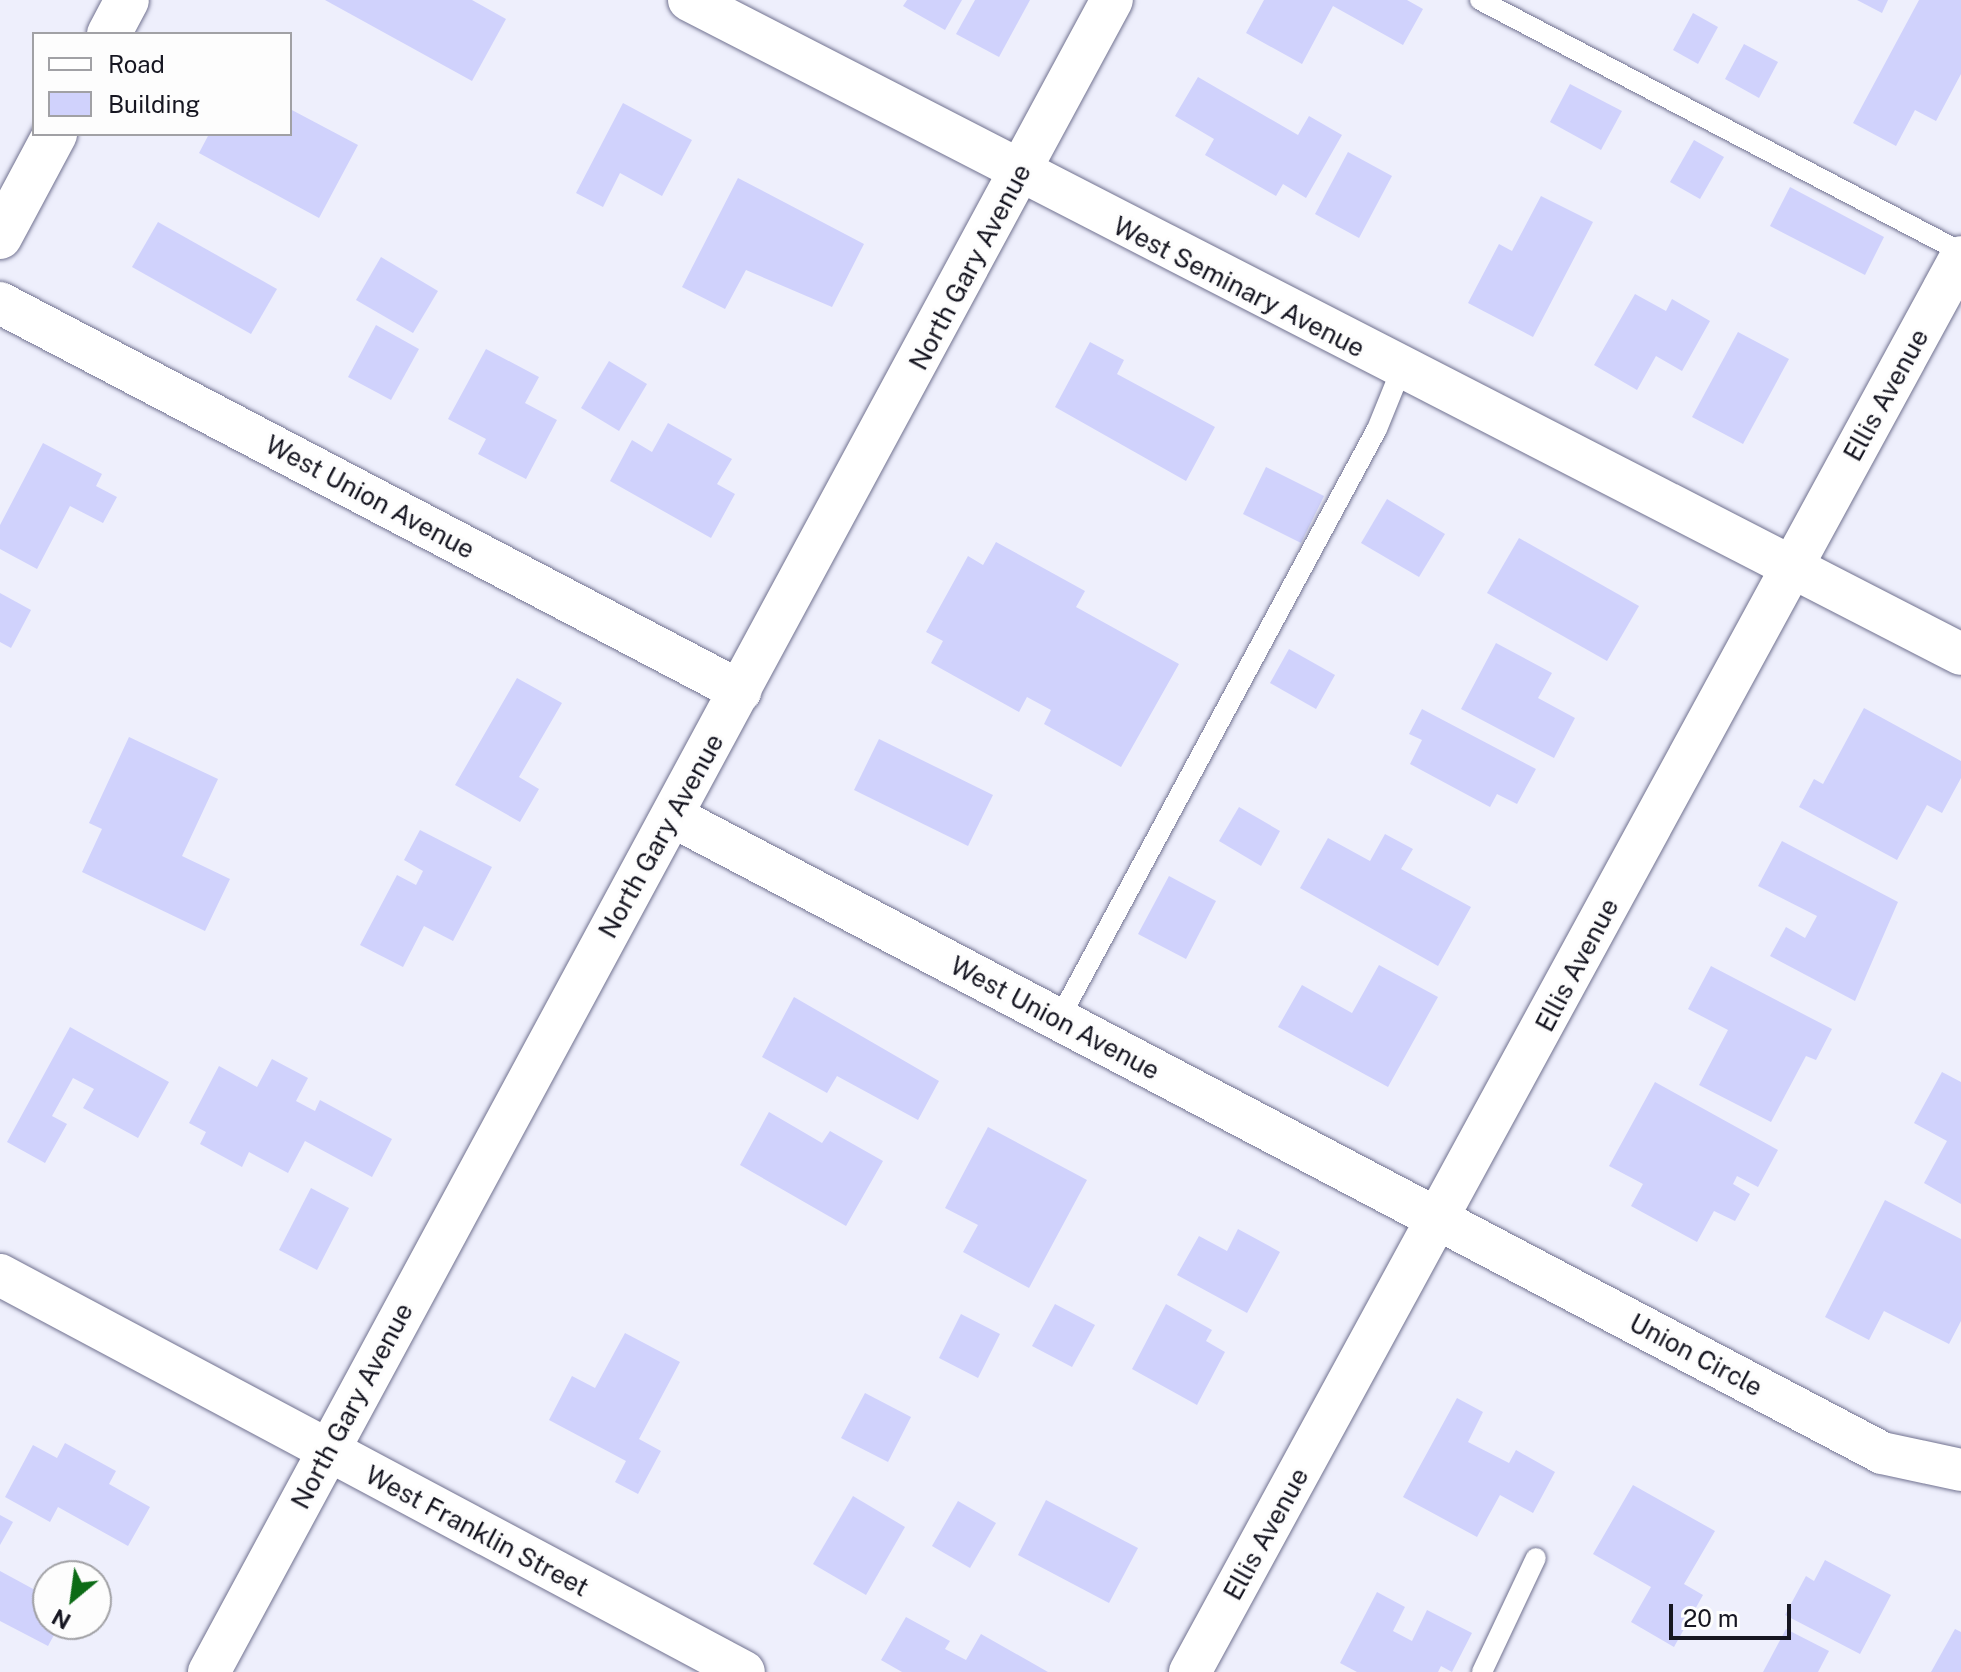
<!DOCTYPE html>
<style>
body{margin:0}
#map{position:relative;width:1961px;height:1672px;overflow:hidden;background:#eeeffc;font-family:"Public Sans",sans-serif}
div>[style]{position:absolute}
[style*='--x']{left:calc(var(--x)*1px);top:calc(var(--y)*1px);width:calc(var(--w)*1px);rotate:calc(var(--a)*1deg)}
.building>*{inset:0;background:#d0d2fc}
.roads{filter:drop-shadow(0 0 2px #717290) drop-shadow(0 0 2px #717290)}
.service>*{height:20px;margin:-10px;padding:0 10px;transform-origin:10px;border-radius:10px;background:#fff}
.minor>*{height:42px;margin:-21px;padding:0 21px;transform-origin:21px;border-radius:21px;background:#fff}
.tertiary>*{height:44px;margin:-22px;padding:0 22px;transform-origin:22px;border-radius:22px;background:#fff}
span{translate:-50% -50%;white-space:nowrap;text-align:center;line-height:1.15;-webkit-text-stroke:6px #fdfdfd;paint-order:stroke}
.street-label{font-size:26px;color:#161621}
.legend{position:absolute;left:32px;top:32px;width:260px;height:104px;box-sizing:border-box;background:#fdfdfd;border:2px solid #a1a1a5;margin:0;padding:10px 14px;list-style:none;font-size:24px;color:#161621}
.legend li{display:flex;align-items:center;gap:16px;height:40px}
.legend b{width:40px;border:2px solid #a1a1a5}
.north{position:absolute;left:32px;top:1560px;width:80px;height:80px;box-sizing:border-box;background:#fdfdfd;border:2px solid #a1a1a5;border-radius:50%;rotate:209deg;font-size:22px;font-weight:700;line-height:32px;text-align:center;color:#161621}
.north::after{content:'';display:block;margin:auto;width:28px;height:36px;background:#0c6b16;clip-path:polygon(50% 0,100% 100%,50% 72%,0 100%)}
.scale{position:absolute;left:1669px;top:1604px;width:122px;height:36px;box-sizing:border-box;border:4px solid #161621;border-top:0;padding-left:10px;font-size:24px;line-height:28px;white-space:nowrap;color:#161621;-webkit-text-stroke:6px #fdfdfd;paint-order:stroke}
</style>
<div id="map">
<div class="building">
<i style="clip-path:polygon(325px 0,472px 0,506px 19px,472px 81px)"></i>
<i style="clip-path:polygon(907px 0,962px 0,945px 30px,903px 6px)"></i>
<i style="clip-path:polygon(975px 0,1030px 0,999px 57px,956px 34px)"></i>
<i style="clip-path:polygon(1264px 0,1407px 0,1423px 9px,1403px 45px,1333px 6px,1302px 64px,1246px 33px)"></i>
<i style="clip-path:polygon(1857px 0,1888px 0,1882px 13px)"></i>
<i style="clip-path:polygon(1919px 0,1961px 0,1961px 74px,1936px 121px,1915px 110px,1896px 146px,1853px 123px)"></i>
<i style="clip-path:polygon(1693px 13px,1718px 27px,1698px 64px,1673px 50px)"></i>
<i style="clip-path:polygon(1744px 44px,1778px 62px,1759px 98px,1725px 79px)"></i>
<i style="clip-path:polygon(1198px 77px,1298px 135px,1309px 116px,1342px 135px,1306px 198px,1283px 184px,1276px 196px,1205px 155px,1214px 139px,1175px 116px)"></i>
<i style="clip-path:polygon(1570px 84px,1622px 111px,1601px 150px,1550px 122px)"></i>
<i style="clip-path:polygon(623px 103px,692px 140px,662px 196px,620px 173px,603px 207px,576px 193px)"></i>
<i style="clip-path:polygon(290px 109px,358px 145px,319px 218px,199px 153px,209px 134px,290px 134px)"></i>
<i style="clip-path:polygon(1694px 140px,1724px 157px,1700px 199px,1670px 182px)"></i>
<i style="clip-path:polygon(1348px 152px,1392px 176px,1359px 238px,1315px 214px)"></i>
<i style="clip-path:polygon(738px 178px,864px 244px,832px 307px,746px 270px,725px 309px,682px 287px)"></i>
<i style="clip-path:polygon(1790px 187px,1884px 237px,1865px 275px,1770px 226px)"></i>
<i style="clip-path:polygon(1541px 196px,1593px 222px,1533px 337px,1468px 303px,1499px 244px,1512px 251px)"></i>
<i style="clip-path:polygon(158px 222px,277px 289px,251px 334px,132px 267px)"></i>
<i style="clip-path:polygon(381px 257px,438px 291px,413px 333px,356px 300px)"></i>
<i style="clip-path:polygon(1635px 294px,1666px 311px,1672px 299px,1710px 321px,1682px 371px,1656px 356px,1637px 390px,1594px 365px)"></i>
<i style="clip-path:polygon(376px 325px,419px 349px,391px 400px,348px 377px)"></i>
<i style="clip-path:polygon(1738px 332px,1789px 359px,1743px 444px,1692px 417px)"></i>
<i style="clip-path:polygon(1090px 342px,1124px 360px,1117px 374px,1215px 427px,1186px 481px,1055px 407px)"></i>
<i style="clip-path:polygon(486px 349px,539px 377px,525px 403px,557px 420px,526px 479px,478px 454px,486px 439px,448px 419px)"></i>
<i style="clip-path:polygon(609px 361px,647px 384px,619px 431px,581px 408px)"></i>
<i style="clip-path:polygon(668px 423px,732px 459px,717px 484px,735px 494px,711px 538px,610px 481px,632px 440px,652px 452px)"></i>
<i style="clip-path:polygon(43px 443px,102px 474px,96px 486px,117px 497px,103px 523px,70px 506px,37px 569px,0 549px,0 525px)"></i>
<i style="clip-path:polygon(1266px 467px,1324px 496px,1301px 543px,1243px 514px)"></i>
<i style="clip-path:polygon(1387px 499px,1445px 534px,1419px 577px,1361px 543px)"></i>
<i style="clip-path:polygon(1519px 538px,1639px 606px,1607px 661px,1487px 593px)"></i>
<i style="clip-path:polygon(996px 542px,1085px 591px,1076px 607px,1179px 664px,1121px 767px,1044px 724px,1051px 710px,1027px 697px,1019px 712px,931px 663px,943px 641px,926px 632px,968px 556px,983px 565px)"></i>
<i style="clip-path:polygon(0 593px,31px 610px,11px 648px,0 642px)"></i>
<i style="clip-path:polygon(1496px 643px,1552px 673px,1538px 698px,1575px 718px,1554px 758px,1461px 709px)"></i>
<i style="clip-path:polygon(1289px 649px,1335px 675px,1316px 709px,1270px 683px)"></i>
<i style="clip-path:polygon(517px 678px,562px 703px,519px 777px,539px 789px,520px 822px,455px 785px)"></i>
<i style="clip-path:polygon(1864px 708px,1961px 761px,1961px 778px,1942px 813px,1927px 805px,1897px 860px,1799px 807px,1814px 779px,1823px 784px)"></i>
<i style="clip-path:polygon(1422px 709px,1536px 769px,1517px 804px,1497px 794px,1490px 807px,1410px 764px,1422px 740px,1409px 734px)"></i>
<i style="clip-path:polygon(129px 737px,218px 779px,182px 856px,230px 879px,205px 931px,82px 872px,102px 829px,89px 823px)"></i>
<i style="clip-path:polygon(879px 739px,993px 795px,968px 846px,854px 790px)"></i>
<i style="clip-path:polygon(1239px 807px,1280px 831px,1261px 866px,1219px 841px)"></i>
<i style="clip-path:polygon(420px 830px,492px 867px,453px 941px,424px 926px,403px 967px,360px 945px,397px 875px,416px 885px,423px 871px,404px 860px)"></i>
<i style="clip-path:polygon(1385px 834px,1413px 849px,1401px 869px,1471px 907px,1438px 966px,1300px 888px,1328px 838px,1370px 861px)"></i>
<i style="clip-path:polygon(1782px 841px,1898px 902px,1855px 1001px,1770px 956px,1786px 927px,1805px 938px,1817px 916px,1758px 886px)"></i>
<i style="clip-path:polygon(1169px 876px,1216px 901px,1186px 959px,1138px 934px)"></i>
<i style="clip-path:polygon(1379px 965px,1438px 997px,1388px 1087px,1278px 1027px,1302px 985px,1352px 1013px)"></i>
<i style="clip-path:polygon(1711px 966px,1832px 1029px,1816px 1060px,1806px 1056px,1771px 1122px,1699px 1085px,1728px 1030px,1688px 1009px)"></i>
<i style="clip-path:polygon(794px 997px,939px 1081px,918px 1120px,837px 1076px,827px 1093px,762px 1057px)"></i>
<i style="clip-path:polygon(70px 1027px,169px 1082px,138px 1138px,83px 1108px,94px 1089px,73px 1078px,52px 1116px,67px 1124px,45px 1163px,7px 1142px)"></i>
<i style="clip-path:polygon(272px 1059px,308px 1078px,296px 1101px,315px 1111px,320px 1100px,392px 1139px,372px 1177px,305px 1141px,288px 1173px,249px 1152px,242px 1167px,200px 1144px,206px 1132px,189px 1123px,219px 1066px,257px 1087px)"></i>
<i style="clip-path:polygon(1942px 1072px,1961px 1082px,1961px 1204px,1924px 1183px,1947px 1141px,1914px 1123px)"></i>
<i style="clip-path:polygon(1655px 1082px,1778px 1150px,1758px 1187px,1737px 1176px,1733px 1184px,1750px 1194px,1735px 1221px,1714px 1211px,1697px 1242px,1631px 1206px,1643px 1184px,1609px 1166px)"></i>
<i style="clip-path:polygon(769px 1112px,822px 1143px,830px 1131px,883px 1161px,846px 1226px,740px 1165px)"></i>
<i style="clip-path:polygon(988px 1127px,1087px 1180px,1029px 1288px,963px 1252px,978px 1225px,945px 1208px)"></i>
<i style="clip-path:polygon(311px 1188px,349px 1208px,317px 1270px,279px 1250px)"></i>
<i style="clip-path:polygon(1885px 1200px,1961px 1239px,1961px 1321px,1949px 1344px,1884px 1311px,1869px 1340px,1825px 1317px)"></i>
<i style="clip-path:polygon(1238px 1229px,1280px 1252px,1247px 1313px,1177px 1275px,1199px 1236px,1227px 1251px)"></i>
<i style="clip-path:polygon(1055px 1304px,1095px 1325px,1072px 1367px,1032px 1346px)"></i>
<i style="clip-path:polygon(1166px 1304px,1212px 1330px,1206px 1341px,1225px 1352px,1197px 1405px,1132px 1369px)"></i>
<i style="clip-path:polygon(961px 1314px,1000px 1334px,978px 1378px,939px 1358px)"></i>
<i style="clip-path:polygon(625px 1333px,680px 1362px,639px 1439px,661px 1451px,638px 1494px,615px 1482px,626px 1461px,549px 1420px,572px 1376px,595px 1388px)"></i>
<i style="clip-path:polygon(865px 1393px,911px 1417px,888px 1462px,841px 1438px)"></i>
<i style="clip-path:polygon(1457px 1398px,1483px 1412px,1468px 1442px,1509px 1463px,1516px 1450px,1555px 1472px,1533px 1513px,1500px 1495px,1477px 1537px,1403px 1497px)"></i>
<i style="clip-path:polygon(65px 1443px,116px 1471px,109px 1484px,150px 1507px,128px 1546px,58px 1507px,50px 1522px,5px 1497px,33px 1445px,57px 1458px)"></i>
<i style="clip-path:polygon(1633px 1485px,1715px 1531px,1684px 1584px,1703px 1595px,1674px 1647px,1631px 1622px,1651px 1587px,1593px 1554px)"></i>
<i style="clip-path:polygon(853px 1496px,905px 1527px,866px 1595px,813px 1564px)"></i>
<i style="clip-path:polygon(1046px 1500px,1138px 1548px,1109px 1603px,1018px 1555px)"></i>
<i style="clip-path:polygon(958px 1501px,996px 1523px,970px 1568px,932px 1546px)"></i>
<i style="clip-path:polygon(0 1515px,13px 1522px,0 1545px)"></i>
<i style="clip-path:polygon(1825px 1560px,1891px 1595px,1860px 1654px,1785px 1615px,1806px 1576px,1814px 1581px)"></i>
<i style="clip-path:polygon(0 1571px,48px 1597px,48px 1624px,60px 1624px,48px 1646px,0 1621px)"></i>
<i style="clip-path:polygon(1377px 1592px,1405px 1607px,1393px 1631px,1412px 1641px,1427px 1610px,1472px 1633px,1452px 1672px,1441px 1666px,1438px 1672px,1357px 1672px,1340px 1663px)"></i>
<i style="clip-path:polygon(906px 1617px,950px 1641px,945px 1649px,966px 1660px,981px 1634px,1048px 1672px,902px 1672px,881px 1660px)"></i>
<i style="clip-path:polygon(1786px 1629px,1829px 1651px,1818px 1672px,1763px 1672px)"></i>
<i style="clip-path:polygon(1955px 1629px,1961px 1632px,1961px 1672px,1931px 1672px)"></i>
</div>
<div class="roads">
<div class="service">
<i style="--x:1480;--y:0;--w:543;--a:27.65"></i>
<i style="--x:1059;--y:1019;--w:670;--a:-61.68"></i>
<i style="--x:1377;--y:429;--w:64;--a:-67.9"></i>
<i style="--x:1482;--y:1672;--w:126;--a:-64.7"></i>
</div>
<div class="minor">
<i style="--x:689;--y:0;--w:1430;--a:27.21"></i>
<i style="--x:0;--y:303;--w:836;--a:27.67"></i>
<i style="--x:672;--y:816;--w:1367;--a:27.76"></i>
<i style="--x:1882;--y:1453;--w:81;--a:12.1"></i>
<i style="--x:0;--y:1275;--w:843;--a:28.08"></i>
<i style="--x:209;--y:1672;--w:1900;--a:-61.63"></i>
<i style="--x:1190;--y:1672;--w:1611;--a:-61.42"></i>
</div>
<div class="tertiary">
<i style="--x:109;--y:34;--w:38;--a:-62"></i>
<i style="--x:0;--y:237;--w:117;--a:-61.9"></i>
</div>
</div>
<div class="street-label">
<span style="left:970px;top:267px;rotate:-62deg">North Gary Avenue</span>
<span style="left:1239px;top:287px;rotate:27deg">West Seminary Avenue</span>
<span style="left:1886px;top:395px;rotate:-61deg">Ellis Avenue</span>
<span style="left:370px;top:497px;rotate:28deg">West Union Avenue</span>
<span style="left:661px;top:836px;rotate:-61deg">North Gary Avenue</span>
<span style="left:1577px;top:965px;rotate:-62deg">Ellis Avenue</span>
<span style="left:1055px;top:1018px;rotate:28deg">West Union Avenue</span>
<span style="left:1696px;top:1355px;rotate:28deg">Union Circle</span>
<span style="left:352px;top:1406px;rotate:-62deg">North Gary Avenue</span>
<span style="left:477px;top:1531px;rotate:28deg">West Franklin Street</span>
<span style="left:1266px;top:1534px;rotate:-61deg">Ellis Avenue</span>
</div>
<ul class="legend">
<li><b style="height:10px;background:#fff"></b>Road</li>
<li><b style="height:22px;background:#d0d2fc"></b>Building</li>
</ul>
<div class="north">N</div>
<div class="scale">20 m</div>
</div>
